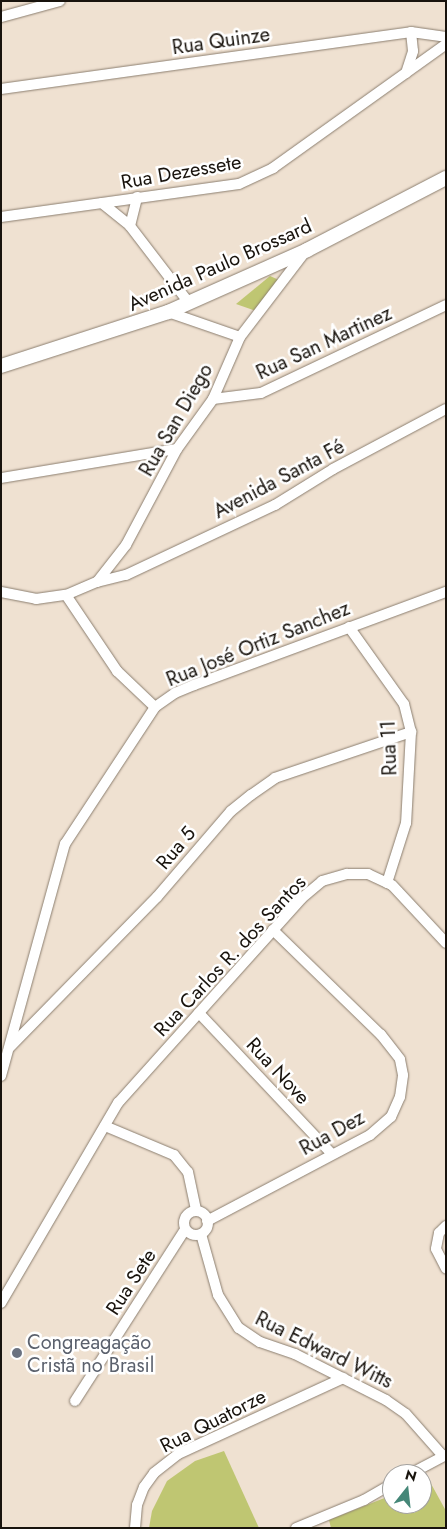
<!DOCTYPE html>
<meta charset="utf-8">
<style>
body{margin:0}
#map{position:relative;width:447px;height:1529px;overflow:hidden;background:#efe1d1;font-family:Jost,sans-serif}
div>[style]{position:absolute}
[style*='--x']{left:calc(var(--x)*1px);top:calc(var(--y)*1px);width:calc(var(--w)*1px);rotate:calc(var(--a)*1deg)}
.green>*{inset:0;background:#bfc672}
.roads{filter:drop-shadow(0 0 1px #8b7e6f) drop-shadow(0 0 1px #8b7e6f)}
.street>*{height:10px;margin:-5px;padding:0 5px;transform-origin:5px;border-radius:5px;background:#fff}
.street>.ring{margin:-5px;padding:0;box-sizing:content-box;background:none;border:10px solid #fff;border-radius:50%}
.secondary>*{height:14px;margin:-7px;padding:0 7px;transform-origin:7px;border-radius:7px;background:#fff}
.dots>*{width:14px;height:14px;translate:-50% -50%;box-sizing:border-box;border:2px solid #fff;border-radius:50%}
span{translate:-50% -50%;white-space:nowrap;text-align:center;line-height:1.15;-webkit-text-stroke:5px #fff;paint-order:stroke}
.street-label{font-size:20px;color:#18130d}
.worship-label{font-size:20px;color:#5b616d}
.left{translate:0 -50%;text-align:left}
.frame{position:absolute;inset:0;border:2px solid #18130d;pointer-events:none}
.north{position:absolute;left:382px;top:1464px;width:50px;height:50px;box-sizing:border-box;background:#fff;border:1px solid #a3a19e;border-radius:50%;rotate:16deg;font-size:14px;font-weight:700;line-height:20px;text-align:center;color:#18130d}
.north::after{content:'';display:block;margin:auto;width:18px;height:22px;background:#458778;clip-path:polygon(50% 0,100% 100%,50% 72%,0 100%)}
</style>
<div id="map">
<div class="green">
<i style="clip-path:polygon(270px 276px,279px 280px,256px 311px,236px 304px)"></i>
<i style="clip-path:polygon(224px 1451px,259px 1528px,149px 1528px,152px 1511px,167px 1481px,195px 1461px)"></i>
<i style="clip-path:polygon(429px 1480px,446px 1511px,446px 1528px,331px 1528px,329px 1520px,392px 1495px,392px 1504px,422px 1504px,422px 1482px)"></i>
</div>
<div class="roads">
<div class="street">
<i style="--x:1;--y:17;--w:61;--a:-15.2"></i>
<i style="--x:406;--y:73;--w:23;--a:-72"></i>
<i style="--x:413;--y:51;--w:19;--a:-96"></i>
<i style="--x:1;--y:89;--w:414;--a:-7.9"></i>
<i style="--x:411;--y:32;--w:35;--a:8"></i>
<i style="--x:102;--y:203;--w:36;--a:39"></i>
<i style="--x:130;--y:226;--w:97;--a:52.5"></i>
<i style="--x:1;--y:217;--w:240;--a:-7.9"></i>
<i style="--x:239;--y:184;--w:38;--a:-25"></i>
<i style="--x:273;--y:168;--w:213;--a:-35.6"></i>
<i style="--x:130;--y:226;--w:30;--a:-76"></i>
<i style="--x:168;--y:312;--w:76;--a:19.1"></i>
<i style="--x:213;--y:399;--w:48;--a:-7.1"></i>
<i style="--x:261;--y:393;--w:205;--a:-25.4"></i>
<i style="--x:1;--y:478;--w:178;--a:-9.4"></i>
<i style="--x:97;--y:582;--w:30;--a:-14"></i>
<i style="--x:126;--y:575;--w:165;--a:-25.2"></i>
<i style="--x:275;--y:505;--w:68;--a:-31.8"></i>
<i style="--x:333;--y:469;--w:128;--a:-28"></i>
<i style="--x:1;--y:592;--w:36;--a:11"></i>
<i style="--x:36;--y:599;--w:30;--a:-8"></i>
<i style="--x:66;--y:595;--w:34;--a:-23"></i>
<i style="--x:97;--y:582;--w:47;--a:-51.9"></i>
<i style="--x:126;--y:545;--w:109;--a:-62"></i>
<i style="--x:177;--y:449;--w:62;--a:-54.2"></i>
<i style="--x:213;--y:399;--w:68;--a:-66.5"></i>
<i style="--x:240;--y:337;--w:107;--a:-52.6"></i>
<i style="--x:66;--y:595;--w:92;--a:56.1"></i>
<i style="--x:117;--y:671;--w:52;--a:43.5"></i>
<i style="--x:349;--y:627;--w:95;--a:54.5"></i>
<i style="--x:404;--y:704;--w:29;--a:76"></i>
<i style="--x:411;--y:732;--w:91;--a:93.1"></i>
<i style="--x:406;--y:823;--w:63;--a:107.6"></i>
<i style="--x:199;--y:1013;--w:192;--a:46.7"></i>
<i style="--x:10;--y:1047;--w:210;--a:-45.6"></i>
<i style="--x:157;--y:897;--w:113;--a:-49.3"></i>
<i style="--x:231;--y:811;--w:26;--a:-39"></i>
<i style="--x:251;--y:795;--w:29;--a:-35"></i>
<i style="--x:275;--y:778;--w:144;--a:-18.7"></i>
<i style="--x:1;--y:1076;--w:241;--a:-74.6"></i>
<i style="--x:65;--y:844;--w:164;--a:-56.7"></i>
<i style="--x:155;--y:707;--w:24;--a:-35"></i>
<i style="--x:175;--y:693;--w:21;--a:-23"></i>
<i style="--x:194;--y:685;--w:269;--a:-20.3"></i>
<i style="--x:105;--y:1126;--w:75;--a:22.8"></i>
<i style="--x:174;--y:1155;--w:22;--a:51"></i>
<i style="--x:188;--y:1172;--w:38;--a:78"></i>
<i class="ring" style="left:184px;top:1211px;width:14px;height:14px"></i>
<i style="--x:207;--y:1221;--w:184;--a:-27.8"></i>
<i style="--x:370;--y:1135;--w:28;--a:-41"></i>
<i style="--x:391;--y:1117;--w:22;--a:-66"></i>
<i style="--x:400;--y:1097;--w:22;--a:-82"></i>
<i style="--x:403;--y:1075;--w:16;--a:-101"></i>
<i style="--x:400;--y:1059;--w:31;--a:-128"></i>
<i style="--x:381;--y:1035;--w:151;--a:-135.8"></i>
<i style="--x:446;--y:1226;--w:10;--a:135"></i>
<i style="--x:439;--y:1233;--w:16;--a:101"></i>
<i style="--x:436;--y:1249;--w:22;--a:63"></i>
<i style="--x:201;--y:1234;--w:63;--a:74.4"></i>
<i style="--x:218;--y:1295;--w:39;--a:58"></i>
<i style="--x:239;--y:1328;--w:25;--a:34"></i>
<i style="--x:260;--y:1342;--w:37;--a:19"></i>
<i style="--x:295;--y:1354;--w:102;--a:26.8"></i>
<i style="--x:386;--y:1400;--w:24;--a:35"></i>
<i style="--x:406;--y:1414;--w:56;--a:48.6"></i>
<i style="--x:1;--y:1303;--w:232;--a:-59.7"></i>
<i style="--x:118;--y:1103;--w:275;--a:-48.1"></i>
<i style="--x:302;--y:898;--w:26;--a:-40"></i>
<i style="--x:322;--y:881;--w:26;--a:-16"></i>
<i style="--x:347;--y:874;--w:21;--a:0"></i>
<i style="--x:368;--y:874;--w:26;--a:25"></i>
<i style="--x:392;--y:885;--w:79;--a:47"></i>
<i style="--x:75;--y:1401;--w:202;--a:-57.3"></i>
<i style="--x:410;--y:1474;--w:41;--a:-27.8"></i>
<i style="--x:135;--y:1528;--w:23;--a:-85"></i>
<i style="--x:137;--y:1505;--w:19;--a:-69"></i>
<i style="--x:144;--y:1487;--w:17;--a:-54"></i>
<i style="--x:154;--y:1473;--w:31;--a:-38"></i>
<i style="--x:178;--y:1454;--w:182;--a:-24.7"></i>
<i style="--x:296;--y:1528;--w:74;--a:-22.4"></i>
<i style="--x:364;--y:1500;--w:32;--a:-30"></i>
</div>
<div class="secondary">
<i style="--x:1;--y:366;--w:176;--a:-17.9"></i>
<i style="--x:168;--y:312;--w:152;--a:-24"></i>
<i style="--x:307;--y:250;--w:157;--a:-27.4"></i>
</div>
</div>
<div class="dots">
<i style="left:17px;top:1353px;background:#6b7280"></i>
</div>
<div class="street-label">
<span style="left:221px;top:41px;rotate:-8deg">Rua Quinze</span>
<span style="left:181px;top:172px;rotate:-10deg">Rua Dezessete</span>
<span style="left:220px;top:265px;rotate:-24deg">Avenida Paulo Brossard</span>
<span style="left:324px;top:343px;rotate:-25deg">Rua San Martinez</span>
<span style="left:176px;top:420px;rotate:-60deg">Rua San Diego</span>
<span style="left:279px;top:479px;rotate:-28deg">Avenida Santa Fé</span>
<span style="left:258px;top:644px;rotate:-22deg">Rua José Ortiz Sanchez</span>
<span style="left:389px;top:748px;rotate:-92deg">Rua 11</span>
<span style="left:176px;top:848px;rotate:-50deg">Rua 5</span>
<span style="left:230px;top:956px;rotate:-47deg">Rua Carlos R. dos Santos</span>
<span style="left:278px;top:1071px;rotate:47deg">Rua Nove</span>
<span style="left:332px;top:1133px;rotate:-29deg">Rua Dez</span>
<span style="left:131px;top:1282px;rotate:-57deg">Rua Sete</span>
<span style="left:324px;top:1350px;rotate:26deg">Rua Edward Witts</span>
<span style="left:213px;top:1421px;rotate:-27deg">Rua Quatorze</span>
</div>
<div class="worship-label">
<span class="left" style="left:27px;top:1354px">Congreagação<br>Cristã no Brasil</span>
</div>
<div class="frame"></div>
<div class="north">N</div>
</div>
